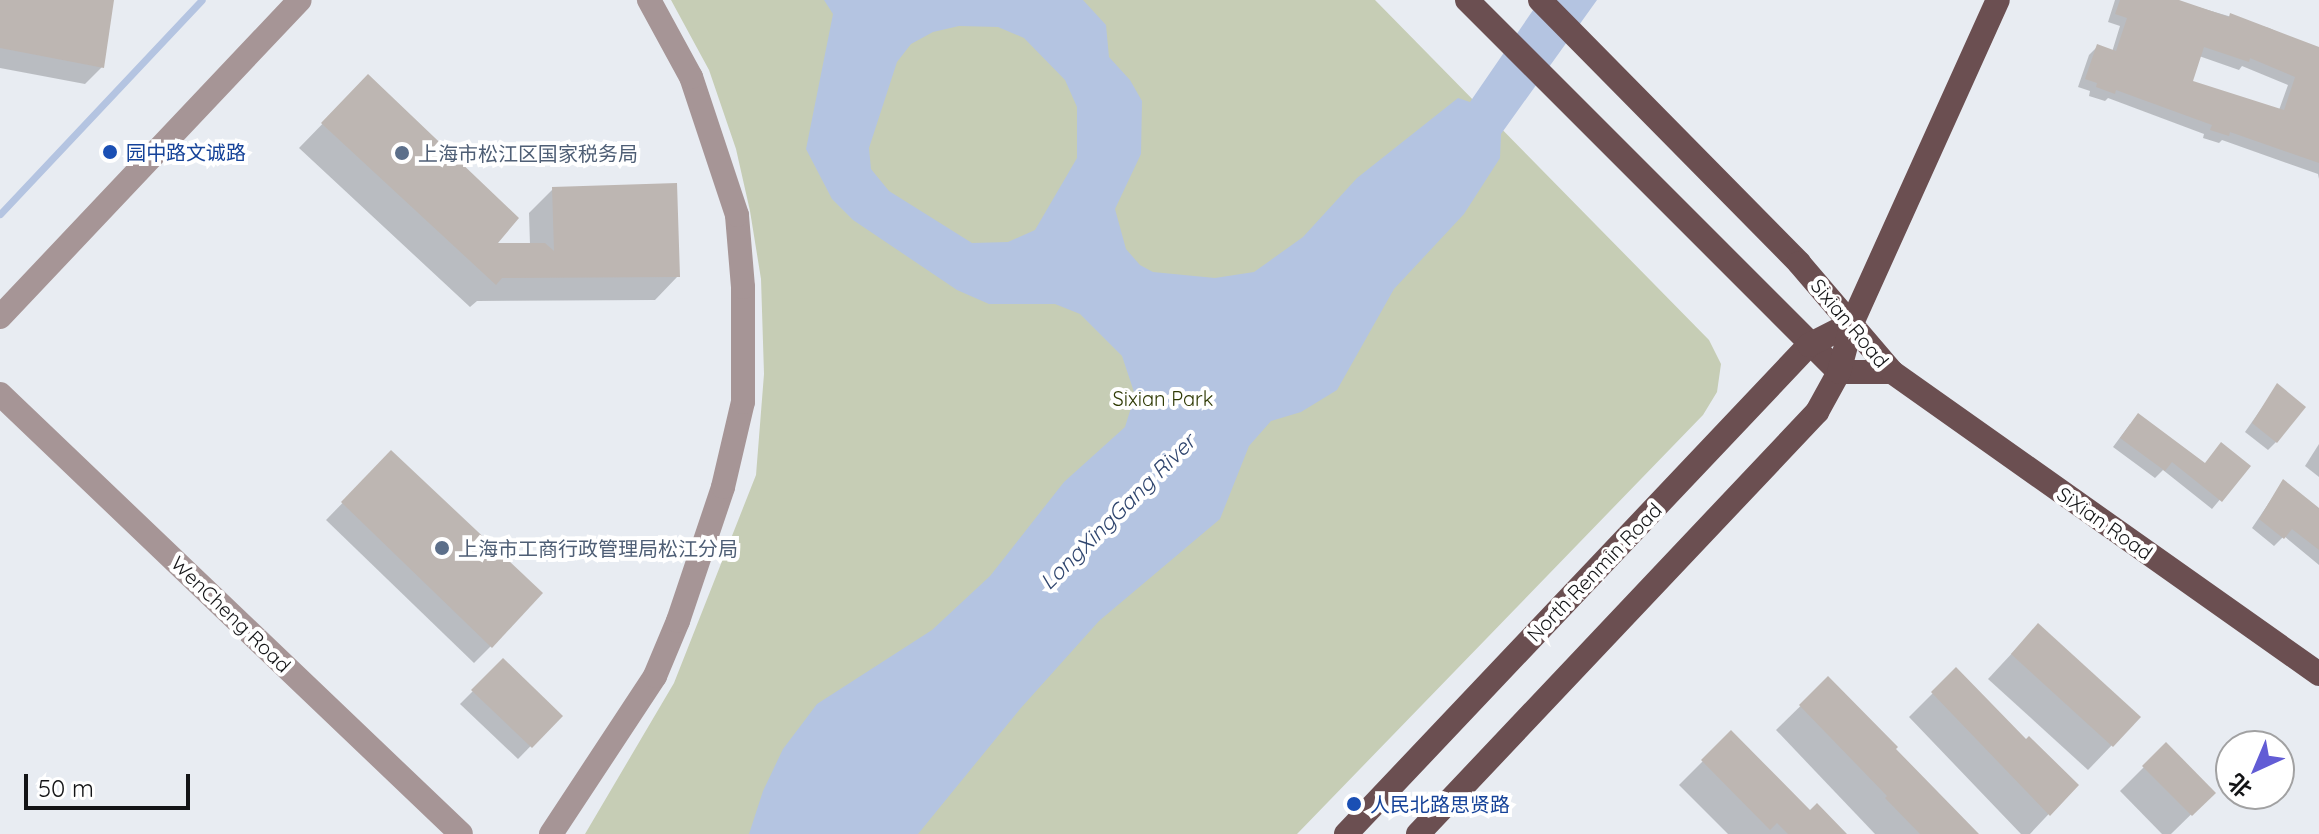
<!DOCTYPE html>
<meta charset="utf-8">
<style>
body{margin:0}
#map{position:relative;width:2319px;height:834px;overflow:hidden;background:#e8ecf2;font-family:Quicksand,"Noto Sans SC",sans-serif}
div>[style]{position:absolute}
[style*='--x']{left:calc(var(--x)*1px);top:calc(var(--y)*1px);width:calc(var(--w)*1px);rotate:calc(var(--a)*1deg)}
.green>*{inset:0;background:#c6cdb5}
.water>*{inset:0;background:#b4c4e1}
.shadow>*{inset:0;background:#0003}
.stream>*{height:7px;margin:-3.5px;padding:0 3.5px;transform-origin:3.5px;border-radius:3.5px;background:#b4c4e1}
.building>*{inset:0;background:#bdb6b2}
.minor>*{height:24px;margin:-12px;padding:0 12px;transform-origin:12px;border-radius:12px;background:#a69596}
.major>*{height:24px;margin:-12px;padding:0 12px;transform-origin:12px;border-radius:12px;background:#6b4f51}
.dots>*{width:22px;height:22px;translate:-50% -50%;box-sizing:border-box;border:4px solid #fff;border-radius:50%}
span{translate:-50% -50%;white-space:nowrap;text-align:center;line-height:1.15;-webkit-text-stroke:8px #fff;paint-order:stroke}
.transit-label{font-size:20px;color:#164399}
.left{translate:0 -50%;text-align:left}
.service-label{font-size:20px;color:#4e5e75}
.street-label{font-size:20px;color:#131416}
.park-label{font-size:20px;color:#2f3a04}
.water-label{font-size:22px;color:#2f456e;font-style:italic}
.north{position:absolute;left:2215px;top:730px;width:80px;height:80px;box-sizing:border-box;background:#fff;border:2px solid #a1a1a2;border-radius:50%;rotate:224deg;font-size:22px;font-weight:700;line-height:32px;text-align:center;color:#131416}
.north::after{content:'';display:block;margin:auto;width:28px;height:36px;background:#625cd5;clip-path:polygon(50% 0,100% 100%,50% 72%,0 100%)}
.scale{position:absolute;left:24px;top:774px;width:166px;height:36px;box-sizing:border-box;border:4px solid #131416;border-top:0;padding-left:10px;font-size:24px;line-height:28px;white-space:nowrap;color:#131416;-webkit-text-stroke:6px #fff;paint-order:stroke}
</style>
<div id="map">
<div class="green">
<i style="clip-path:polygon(671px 0,1375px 0,1709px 340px,1721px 364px,1717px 392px,1703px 415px,1297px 834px,585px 834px,674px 683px,756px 475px,764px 374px,761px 279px,750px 211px,736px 149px,709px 70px)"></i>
</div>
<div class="water">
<i style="clip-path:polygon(evenodd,824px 0,1083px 0,1106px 25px,1109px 57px,1130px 80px,1142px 101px,1141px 154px,1115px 209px,1126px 249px,1140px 265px,1153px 272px,1215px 278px,1254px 272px,1303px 237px,1357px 178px,1458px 98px,1470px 102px,1540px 0,1597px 0,1501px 134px,1500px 158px,1464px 214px,1394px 289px,1337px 390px,1301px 412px,1271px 421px,1249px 446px,1220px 519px,1099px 621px,1020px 709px,918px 834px,749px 834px,763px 791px,783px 749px,817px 704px,932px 630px,990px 576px,1064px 482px,1125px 427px,1135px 395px,1122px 356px,1080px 314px,1055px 304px,989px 304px,957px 290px,853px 220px,832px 199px,806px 149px,833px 14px,824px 0,959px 26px,998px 27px,1024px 38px,1065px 80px,1077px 107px,1077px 158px,1035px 230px,1008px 242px,972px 243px,889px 191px,871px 169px,869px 148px,897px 62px,911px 44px,933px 32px,959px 26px)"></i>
</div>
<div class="shadow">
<i style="clip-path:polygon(0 0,112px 0,102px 67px,85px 84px,0 68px)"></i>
<i style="clip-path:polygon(evenodd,2115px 0,2174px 0,2269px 28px,2319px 51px,2319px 179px,2318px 174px,2222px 140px,2219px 143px,2203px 138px,2204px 134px,2108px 98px,2105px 101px,2089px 96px,2090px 91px,2078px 87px,2089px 55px,2097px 47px,2112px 52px,2120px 26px,2108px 22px,2115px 0,2199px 56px,2239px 70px,2242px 66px,2288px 85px,2279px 110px,2191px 82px,2199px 56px)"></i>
<i style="clip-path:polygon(368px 77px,493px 245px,530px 245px,529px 213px,553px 189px,678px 276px,655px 300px,477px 301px,470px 307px,299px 148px)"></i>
<i style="clip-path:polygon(2277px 386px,2276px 442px,2268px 450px,2245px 432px)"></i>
<i style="clip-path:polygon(2130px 424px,2204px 465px,2248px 466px,2212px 509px,2163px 470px,2155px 478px,2113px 447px)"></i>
<i style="clip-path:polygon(2319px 444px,2319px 477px,2305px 466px)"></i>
<i style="clip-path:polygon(391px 453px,491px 646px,474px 663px,326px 520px)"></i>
<i style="clip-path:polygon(2283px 482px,2319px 514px,2319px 565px,2284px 536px,2274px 546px,2252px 528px)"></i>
<i style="clip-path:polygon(2015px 650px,2139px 717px,2088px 770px,1988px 679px)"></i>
<i style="clip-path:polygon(503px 661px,560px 716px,518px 759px,460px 704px)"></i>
<i style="clip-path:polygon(1956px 670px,2026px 742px,2076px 785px,2030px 834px,2021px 834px,1909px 717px)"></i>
<i style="clip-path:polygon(1828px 679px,1977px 834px,1875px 834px,1776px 730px)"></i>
<i style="clip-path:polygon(1731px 733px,1810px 813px,1844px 834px,1728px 834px,1679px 785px)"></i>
<i style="clip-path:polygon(2166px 745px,2213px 793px,2171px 834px,2162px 834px,2120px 791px)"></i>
</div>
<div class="stream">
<i style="--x:0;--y:214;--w:294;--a:-46.7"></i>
</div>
<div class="building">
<i style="clip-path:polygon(0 0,114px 0,104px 68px,0 48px)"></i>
<i style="clip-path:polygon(evenodd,2120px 0,2179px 0,2229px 17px,2230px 13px,2319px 47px,2319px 163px,2230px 132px,2229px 136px,2210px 130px,2212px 125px,2116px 90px,2115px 94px,2096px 87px,2097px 83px,2085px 79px,2097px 44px,2116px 51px,2127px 18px,2115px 14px,2120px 0,2204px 47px,2249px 62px,2250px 58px,2295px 77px,2284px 110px,2193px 81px,2204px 47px)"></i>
<i style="clip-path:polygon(368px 74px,519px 218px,498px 243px,545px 243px,554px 251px,552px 187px,677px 183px,680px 277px,502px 278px,496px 285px,321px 123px)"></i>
<i style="clip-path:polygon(2277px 383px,2306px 407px,2277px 443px,2252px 423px)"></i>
<i style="clip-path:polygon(2138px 413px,2205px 463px,2221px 442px,2251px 466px,2222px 502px,2172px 462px,2165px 471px,2120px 438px)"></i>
<i style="clip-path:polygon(391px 450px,543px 593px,492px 648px,341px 502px)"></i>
<i style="clip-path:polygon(2283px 479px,2319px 508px,2319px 550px,2292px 529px,2284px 539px,2259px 519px)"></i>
<i style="clip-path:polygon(2038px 623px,2141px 717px,2113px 747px,2011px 654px)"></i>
<i style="clip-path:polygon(503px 658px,563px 716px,532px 748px,471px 690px)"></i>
<i style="clip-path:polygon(1956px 667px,2026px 739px,2029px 736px,2079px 785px,2050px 816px,1931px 692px)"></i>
<i style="clip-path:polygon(1828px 676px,1898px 747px,1896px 749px,1979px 834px,1920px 834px,1885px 798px,1887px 796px,1799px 705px)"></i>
<i style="clip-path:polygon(1731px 730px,1810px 810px,1817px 803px,1847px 834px,1788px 834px,1777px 823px,1770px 830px,1701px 760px)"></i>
<i style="clip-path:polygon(2166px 742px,2216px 793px,2192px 816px,2142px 766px)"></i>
</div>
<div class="minor">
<i style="--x:0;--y:317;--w:436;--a:-46.6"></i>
<i style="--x:0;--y:394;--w:637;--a:43.66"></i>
<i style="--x:551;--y:834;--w:189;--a:-56.6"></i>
<i style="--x:655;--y:676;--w:60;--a:-67.3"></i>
<i style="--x:678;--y:621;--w:141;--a:-71.4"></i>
<i style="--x:723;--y:487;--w:87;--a:-76.8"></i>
<i style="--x:743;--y:402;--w:115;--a:-90"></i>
<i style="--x:743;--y:287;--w:72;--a:-94.8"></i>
<i style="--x:737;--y:215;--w:145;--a:-108.4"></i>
<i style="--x:691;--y:77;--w:88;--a:-118.6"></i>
</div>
<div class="major">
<i style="--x:1467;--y:0;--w:526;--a:45"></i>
<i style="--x:1839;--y:372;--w:53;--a:0"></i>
<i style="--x:1540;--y:0;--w:369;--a:45.4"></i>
<i style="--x:1799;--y:263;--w:143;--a:49.5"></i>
<i style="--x:1892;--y:372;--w:523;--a:35.27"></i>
<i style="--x:1346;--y:834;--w:673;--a:-46.56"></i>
<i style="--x:1809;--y:345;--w:48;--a:-27.1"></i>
<i style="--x:1418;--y:834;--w:581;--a:-46.6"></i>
<i style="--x:1817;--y:412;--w:46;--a:-61.2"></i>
<i style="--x:1839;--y:372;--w:51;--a:-75.1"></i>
<i style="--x:1852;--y:323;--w:354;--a:-65.7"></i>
</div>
<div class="dots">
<i style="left:110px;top:152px;background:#1a4fb4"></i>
<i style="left:402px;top:153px;background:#5c6f8a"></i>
<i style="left:442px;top:548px;background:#5c6f8a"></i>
<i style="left:1354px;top:804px;background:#1a4fb4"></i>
</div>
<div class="transit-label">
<span class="left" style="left:126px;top:152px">园中路文诚路</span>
<span class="left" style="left:1370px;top:804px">人民北路思贤路</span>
</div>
<div class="service-label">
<span class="left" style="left:418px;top:153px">上海市松江区国家税务局</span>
<span class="left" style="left:458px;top:548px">上海市工商行政管理局松江分局</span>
</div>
<div class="street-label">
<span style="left:1850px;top:323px;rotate:50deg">Sixian Road</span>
<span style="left:2105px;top:523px;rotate:35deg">SiXian Road</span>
<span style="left:1594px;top:572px;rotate:-46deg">North Renmin Road</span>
<span style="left:231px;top:614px;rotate:44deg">WenCheng Road</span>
</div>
<div class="park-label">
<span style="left:1163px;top:398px">Sixian Park</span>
</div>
<div class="water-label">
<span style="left:1118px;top:512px;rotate:-45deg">LongXingGang River</span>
</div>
<div class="north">北</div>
<div class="scale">50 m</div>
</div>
